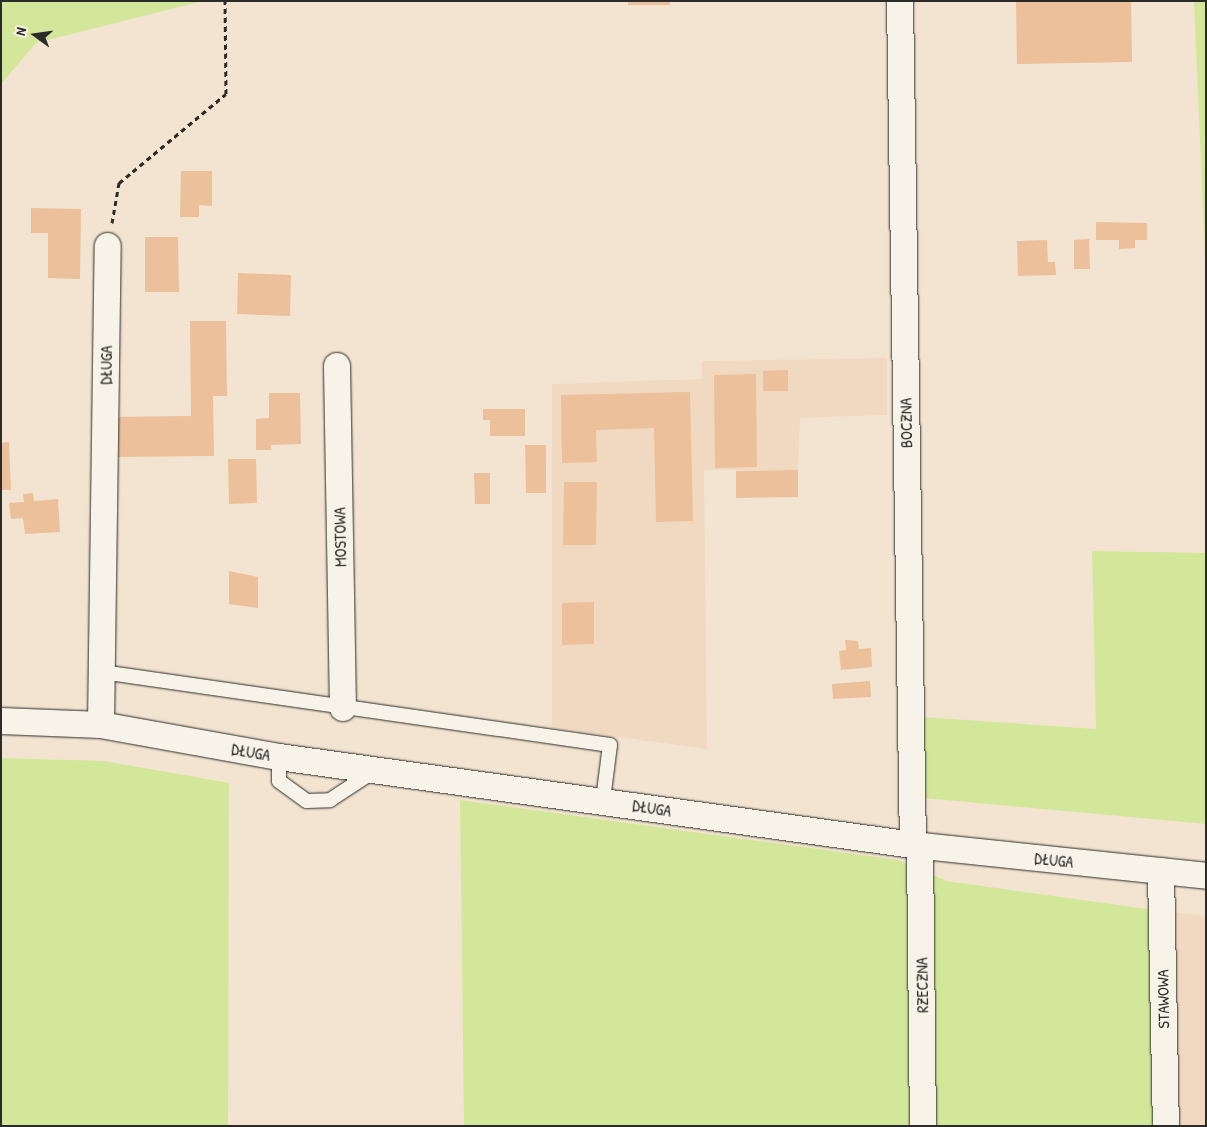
<!DOCTYPE html>
<meta charset="utf-8">
<style>
body{margin:0}
#map{position:relative;width:1207px;height:1127px;overflow:hidden;background:#f3e4d1;font-family:"Patrick Hand",sans-serif}
div>[style]{position:absolute}
[style*='--x']{left:calc(var(--x)*1px);top:calc(var(--y)*1px);width:calc(var(--w)*1px);rotate:calc(var(--a)*1deg)}
.built>*{inset:0;background:#f1d9c1}
.green>*{inset:0;background:#d3e79b}
.building>*{inset:0;background:#ebc09b}
.path>*{height:3px;margin-top:-1.5px;transform-origin:0;background:repeating-linear-gradient(90deg,#2b2b2b 0 5px,transparent 0 9px)}
.roads{filter:drop-shadow(0 0 1px #2b2b2b) drop-shadow(0 0 1px #2b2b2b)}
.service>*{height:14px;margin:-7px;padding:0 7px;transform-origin:7px;border-radius:7px;background:#f7f3e8}
.minor>*{height:26px;margin:-13px;padding:0 13px;transform-origin:13px;border-radius:13px;background:#f7f3e8}
span{translate:-50% -50%;white-space:nowrap;text-align:center;line-height:1.15;-webkit-text-stroke:4px #f7f3e8;paint-order:stroke}
.street-label{font-size:16px;color:#2b2b2b}
.frame{position:absolute;inset:0;border:2px solid #2b2b2b;pointer-events:none}
.north{position:absolute;left:10px;top:10px;width:50px;height:50px;-webkit-text-stroke:4px #f7f3e8;paint-order:stroke;rotate:284deg;font-size:14px;font-weight:700;line-height:20px;text-align:center;color:#2b2b2b}
.north::after{content:'';display:block;margin:auto;width:18px;height:22px;background:#2b2b2b;clip-path:polygon(50% 0,100% 100%,50% 72%,0 100%)}
</style>
<div id="map">
<div class="built">
<i style="clip-path:polygon(887px 358px,887px 415px,800px 418px,798px 470px,704px 470px,707px 749px,552px 728px,552px 384px,702px 379px,702px 361px)"></i>
<i style="clip-path:polygon(1169px 912px,1206px 916px,1206px 1126px,1173px 1126px)"></i>
</div>
<div class="green">
<i style="clip-path:polygon(1px 1px,203px 1px,36px 43px,1px 84px)"></i>
<i style="clip-path:polygon(1194px 1px,1206px 1px,1206px 279px)"></i>
<i style="clip-path:polygon(1092px 551px,1206px 553px,1206px 824px,924px 798px,922px 717px,1096px 729px)"></i>
<i style="clip-path:polygon(1px 758px,104px 761px,229px 783px,228px 1126px,1px 1126px)"></i>
<i style="clip-path:polygon(460px 800px,898px 860px,947px 881px,1169px 912px,1173px 1126px,464px 1126px)"></i>
</div>
<div class="building">
<i style="clip-path:polygon(628px 1px,669px 1px,670px 5px,628px 5px)"></i>
<i style="clip-path:polygon(1016px 1px,1131px 1px,1132px 62px,1017px 64px)"></i>
<i style="clip-path:polygon(181px 171px,212px 171px,212px 206px,199px 205px,199px 217px,180px 217px)"></i>
<i style="clip-path:polygon(31px 208px,81px 209px,80px 279px,48px 278px,48px 233px,31px 233px)"></i>
<i style="clip-path:polygon(1096px 222px,1147px 223px,1147px 240px,1135px 240px,1135px 248px,1119px 249px,1119px 240px,1096px 240px)"></i>
<i style="clip-path:polygon(145px 237px,178px 237px,179px 292px,145px 292px)"></i>
<i style="clip-path:polygon(1089px 239px,1090px 269px,1074px 269px,1074px 240px)"></i>
<i style="clip-path:polygon(1047px 240px,1048px 262px,1055px 262px,1056px 275px,1018px 276px,1017px 241px)"></i>
<i style="clip-path:polygon(238px 273px,291px 275px,290px 316px,237px 314px)"></i>
<i style="clip-path:polygon(190px 321px,226px 321px,227px 396px,213px 396px,214px 456px,112px 457px,112px 417px,191px 416px)"></i>
<i style="clip-path:polygon(788px 370px,788px 391px,763px 391px,763px 371px)"></i>
<i style="clip-path:polygon(756px 374px,757px 467px,715px 468px,714px 375px)"></i>
<i style="clip-path:polygon(690px 392px,693px 521px,656px 522px,654px 428px,596px 430px,597px 462px,562px 463px,561px 395px)"></i>
<i style="clip-path:polygon(269px 393px,300px 393px,301px 444px,271px 445px,271px 450px,256px 450px,256px 419px,269px 418px)"></i>
<i style="clip-path:polygon(483px 409px,525px 409px,525px 436px,490px 436px,490px 420px,483px 420px)"></i>
<i style="clip-path:polygon(9px 442px,11px 490px,1px 490px,1px 443px)"></i>
<i style="clip-path:polygon(525px 445px,546px 445px,546px 493px,526px 493px)"></i>
<i style="clip-path:polygon(228px 459px,256px 459px,257px 503px,229px 504px)"></i>
<i style="clip-path:polygon(798px 470px,798px 497px,736px 498px,736px 471px)"></i>
<i style="clip-path:polygon(474px 473px,490px 473px,490px 504px,475px 504px)"></i>
<i style="clip-path:polygon(564px 482px,597px 482px,596px 545px,563px 545px)"></i>
<i style="clip-path:polygon(33px 493px,34px 501px,58px 499px,60px 532px,25px 534px,23px 518px,11px 519px,9px 503px,24px 502px,23px 494px)"></i>
<i style="clip-path:polygon(229px 571px,258px 577px,258px 608px,229px 604px)"></i>
<i style="clip-path:polygon(594px 602px,594px 644px,562px 645px,562px 603px)"></i>
<i style="clip-path:polygon(845px 640px,858px 641px,859px 649px,871px 648px,872px 667px,841px 670px,839px 651px,846px 650px)"></i>
<i style="clip-path:polygon(870px 681px,871px 697px,833px 699px,832px 684px)"></i>
</div>
<div class="path">
<i style="--x:112;--y:223;--w:41;--a:-80.1"></i>
<i style="--x:119;--y:183;--w:139;--a:-39.8"></i>
<i style="--x:226;--y:94;--w:93;--a:-90.6"></i>
</div>
<div class="roads">
<div class="service">
<i style="--x:102;--y:672;--w:513;--a:8.18"></i>
<i style="--x:610;--y:745;--w:55;--a:97.3"></i>
<i style="--x:279;--y:757;--w:24;--a:90"></i>
<i style="--x:279;--y:781;--w:34;--a:36"></i>
<i style="--x:307;--y:801;--w:23;--a:-2"></i>
<i style="--x:330;--y:800;--w:53;--a:-33.4"></i>
</div>
<div class="minor">
<i style="--x:900;--y:1;--w:844;--a:89.12"></i>
<i style="--x:337;--y:366;--w:342;--a:89"></i>
<i style="--x:1;--y:721;--w:100;--a:2.3"></i>
<i style="--x:101;--y:725;--w:181;--a:10.2"></i>
<i style="--x:279;--y:757;--w:640;--a:7.9"></i>
<i style="--x:913;--y:845;--w:295;--a:6"></i>
<i style="--x:101;--y:725;--w:479;--a:-89.2"></i>
<i style="--x:920;--y:845;--w:281;--a:89.4"></i>
<i style="--x:1161;--y:871;--w:255;--a:88.9"></i>
</div>
</div>
<div class="street-label">
<span style="left:106px;top:365px;rotate:-89deg">DŁUGA</span>
<span style="left:906px;top:423px;rotate:-91deg">BOCZNA</span>
<span style="left:340px;top:537px;rotate:-91deg">MOSTOWA</span>
<span style="left:251px;top:752px;rotate:10deg">DŁUGA</span>
<span style="left:652px;top:808px;rotate:9deg">DŁUGA</span>
<span style="left:1054px;top:860px;rotate:6deg">DŁUGA</span>
<span style="left:922px;top:985px;rotate:-91deg">RZECZNA</span>
<span style="left:1163px;top:999px;rotate:-91deg">STAWOWA</span>
</div>
<div class="frame"></div>
<div class="north">N</div>
</div>
